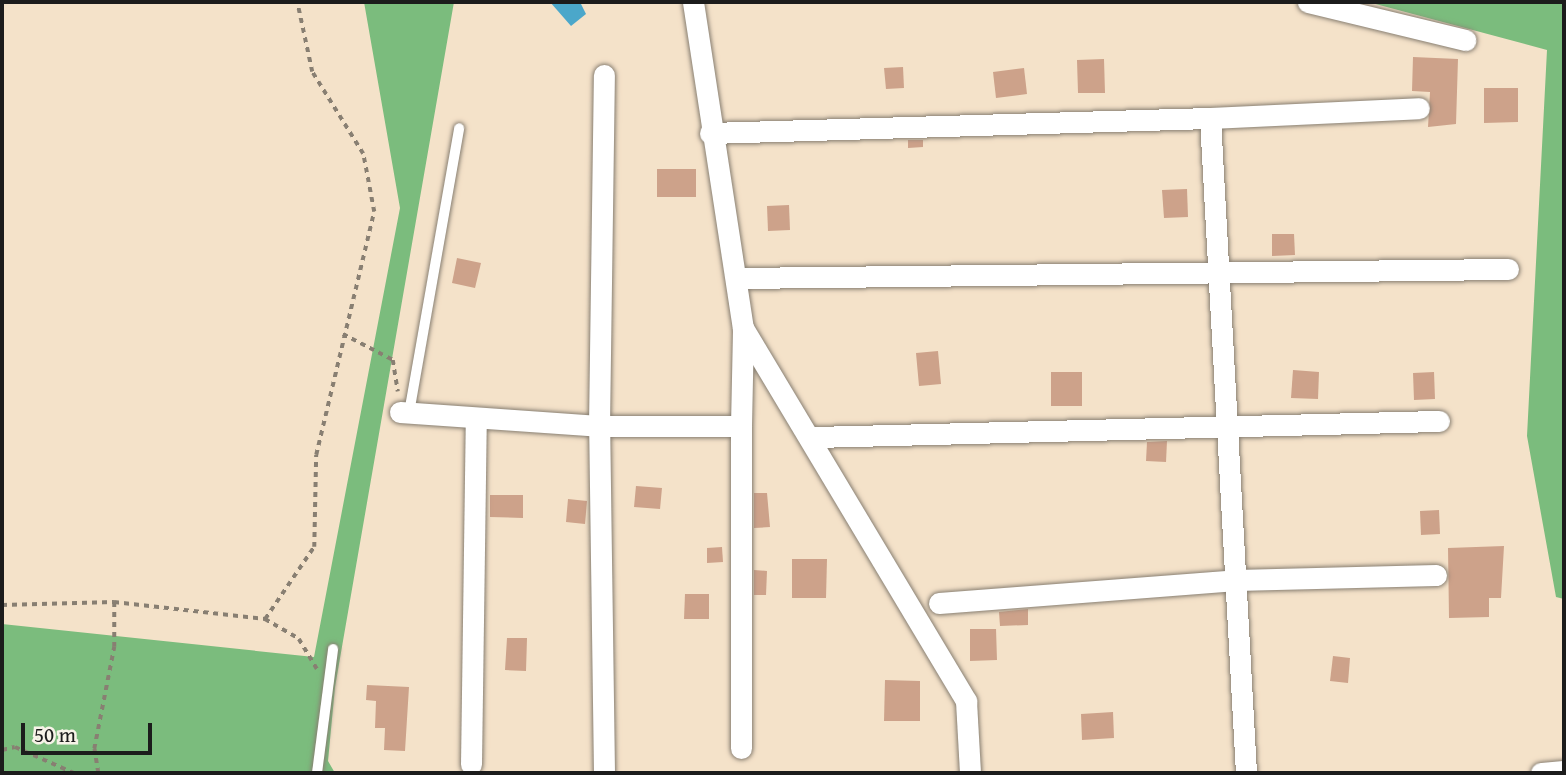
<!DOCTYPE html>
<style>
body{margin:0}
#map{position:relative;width:1566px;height:775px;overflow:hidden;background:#f4e2c9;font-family:"Gentium Book Plus",serif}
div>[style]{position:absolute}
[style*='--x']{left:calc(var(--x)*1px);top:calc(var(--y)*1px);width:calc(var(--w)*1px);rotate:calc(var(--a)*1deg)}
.forest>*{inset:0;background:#7bbc7d}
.water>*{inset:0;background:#4ba7ca}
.building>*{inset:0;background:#cda28a}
.path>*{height:3.5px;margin-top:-1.75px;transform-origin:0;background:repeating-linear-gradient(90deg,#887f72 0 5px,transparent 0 10px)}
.roads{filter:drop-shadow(0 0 2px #887f72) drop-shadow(0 0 2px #887f72)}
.service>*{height:10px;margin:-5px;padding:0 5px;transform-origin:5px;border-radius:5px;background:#fff}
.minor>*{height:21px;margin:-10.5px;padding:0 10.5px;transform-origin:10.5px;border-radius:10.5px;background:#fff}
span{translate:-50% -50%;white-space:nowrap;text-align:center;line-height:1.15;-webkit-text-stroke:7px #f7f3e8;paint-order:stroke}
.frame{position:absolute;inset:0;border:4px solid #1c1c1c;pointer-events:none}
.scale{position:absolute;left:21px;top:723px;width:131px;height:32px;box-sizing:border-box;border:4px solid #1c1c1c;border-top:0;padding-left:9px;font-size:21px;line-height:24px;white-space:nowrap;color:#1c1c1c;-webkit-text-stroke:5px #f7f3e8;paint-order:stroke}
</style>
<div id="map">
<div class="forest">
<i style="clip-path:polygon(364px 2px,454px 2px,335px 687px,328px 761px,335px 773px,2px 773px,2px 624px,314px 657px,400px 208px)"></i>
<i style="clip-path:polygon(1368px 2px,1564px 2px,1564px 599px,1556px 597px,1527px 436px,1547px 50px)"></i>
</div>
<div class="water">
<i style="clip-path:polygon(550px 2px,580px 2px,586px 14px,571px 26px)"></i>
</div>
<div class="building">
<i style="clip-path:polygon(1413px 57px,1458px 59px,1456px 124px,1428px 127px,1430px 92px,1412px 91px)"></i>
<i style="clip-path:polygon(1104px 59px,1105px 93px,1078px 93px,1077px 60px)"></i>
<i style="clip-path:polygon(903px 67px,904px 88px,886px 89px,884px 68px)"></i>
<i style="clip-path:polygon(1024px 68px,1027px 94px,996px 98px,993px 72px)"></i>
<i style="clip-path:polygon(1484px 88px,1518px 88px,1518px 122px,1484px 123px)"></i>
<i style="clip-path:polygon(908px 140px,923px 140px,923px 147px,908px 148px)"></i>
<i style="clip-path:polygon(657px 169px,696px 169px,696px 197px,657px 197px)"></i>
<i style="clip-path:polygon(1187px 189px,1188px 217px,1164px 218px,1162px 190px)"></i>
<i style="clip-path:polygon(789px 205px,790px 230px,768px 231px,767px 206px)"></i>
<i style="clip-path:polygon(1272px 234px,1294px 234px,1295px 255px,1272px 256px)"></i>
<i style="clip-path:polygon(457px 258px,481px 263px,475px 288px,452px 283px)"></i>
<i style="clip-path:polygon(938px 351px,941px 384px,919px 386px,916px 353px)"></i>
<i style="clip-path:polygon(1293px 370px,1319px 372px,1318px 399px,1291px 398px)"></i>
<i style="clip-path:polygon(1051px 372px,1082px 372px,1082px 406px,1051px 406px)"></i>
<i style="clip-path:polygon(1434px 372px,1435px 399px,1414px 400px,1413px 373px)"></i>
<i style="clip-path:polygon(1167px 441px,1166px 462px,1146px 461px,1147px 442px)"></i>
<i style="clip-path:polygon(636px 486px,662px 488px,660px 509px,634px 507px)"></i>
<i style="clip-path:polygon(754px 493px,767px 493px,770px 527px,754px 528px)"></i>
<i style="clip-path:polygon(490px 495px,523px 495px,523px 518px,490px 517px)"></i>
<i style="clip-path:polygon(568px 499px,587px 501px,585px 524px,566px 522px)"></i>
<i style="clip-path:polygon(1439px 510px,1440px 534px,1421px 535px,1420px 511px)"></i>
<i style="clip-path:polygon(1504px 546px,1501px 598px,1489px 598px,1489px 617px,1449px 618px,1448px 548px)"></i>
<i style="clip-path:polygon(722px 547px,723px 562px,707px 563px,707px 548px)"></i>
<i style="clip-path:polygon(792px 559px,827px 559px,826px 598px,792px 598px)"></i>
<i style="clip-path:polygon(754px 570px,767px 571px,766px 595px,754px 595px)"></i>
<i style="clip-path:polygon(685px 594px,709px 594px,709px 619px,684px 619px)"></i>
<i style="clip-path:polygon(1028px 609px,1028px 625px,1000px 626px,999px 612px)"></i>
<i style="clip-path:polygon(970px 629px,996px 629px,997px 660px,970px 661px)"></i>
<i style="clip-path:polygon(507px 638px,527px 638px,526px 671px,505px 670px)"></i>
<i style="clip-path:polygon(1333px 656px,1350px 658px,1348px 683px,1330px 681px)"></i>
<i style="clip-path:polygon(885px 680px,920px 681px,920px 721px,884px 721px)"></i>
<i style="clip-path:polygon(367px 685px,409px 687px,405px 751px,384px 750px,385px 728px,375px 728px,376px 701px,366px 700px)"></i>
<i style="clip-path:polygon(1113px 712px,1114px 738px,1082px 740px,1081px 714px)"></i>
</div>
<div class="path">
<i style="--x:343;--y:334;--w:56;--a:27.5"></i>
<i style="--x:393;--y:360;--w:32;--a:81"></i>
<i style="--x:2;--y:605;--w:112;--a:-1.5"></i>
<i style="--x:114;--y:602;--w:152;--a:6.4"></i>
<i style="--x:265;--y:619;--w:87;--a:-55.8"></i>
<i style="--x:314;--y:547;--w:92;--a:-88.8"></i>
<i style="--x:316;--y:455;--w:250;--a:-76.6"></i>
<i style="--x:374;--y:212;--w:59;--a:-100.7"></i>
<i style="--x:363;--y:154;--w:97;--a:-121.9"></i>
<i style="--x:312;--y:72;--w:72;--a:-102.1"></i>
<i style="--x:265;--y:619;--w:39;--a:30"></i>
<i style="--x:299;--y:639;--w:35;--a:59"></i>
<i style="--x:2;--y:750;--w:13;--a:-13"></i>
<i style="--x:15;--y:747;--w:64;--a:23.8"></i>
<i style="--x:98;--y:773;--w:24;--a:-99"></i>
<i style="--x:94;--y:749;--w:104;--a:-78.9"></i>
<i style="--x:114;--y:647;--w:45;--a:-90"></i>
</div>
<div class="roads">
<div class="service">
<i style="--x:409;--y:413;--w:289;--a:-80"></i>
<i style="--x:317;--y:773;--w:125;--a:-82.6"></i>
</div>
<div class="minor">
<i style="--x:693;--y:2;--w:330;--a:81.3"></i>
<i style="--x:743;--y:328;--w:435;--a:59.1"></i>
<i style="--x:966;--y:701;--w:72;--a:86.8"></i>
<i style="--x:1308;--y:2;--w:162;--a:13.6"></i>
<i style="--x:710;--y:133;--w:500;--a:-1.72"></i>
<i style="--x:738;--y:278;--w:770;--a:-0.67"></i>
<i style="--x:400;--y:412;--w:199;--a:4"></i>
<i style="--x:599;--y:426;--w:142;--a:0"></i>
<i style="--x:741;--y:426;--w:98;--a:-88.8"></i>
<i style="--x:814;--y:437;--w:625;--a:-1.47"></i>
<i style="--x:939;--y:603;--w:298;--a:-4.4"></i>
<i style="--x:1236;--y:580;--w:200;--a:-1.4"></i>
<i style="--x:741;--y:748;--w:322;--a:-90"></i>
<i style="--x:471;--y:764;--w:346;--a:-89.2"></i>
<i style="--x:604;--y:773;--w:347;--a:-90.8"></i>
<i style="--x:599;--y:426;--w:351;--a:-89.2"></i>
<i style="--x:1246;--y:773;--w:656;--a:-93.15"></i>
<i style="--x:1210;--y:118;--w:209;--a:-2.7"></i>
<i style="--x:1541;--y:773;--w:23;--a:-5"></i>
</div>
</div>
<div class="frame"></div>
<div class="scale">50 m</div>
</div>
